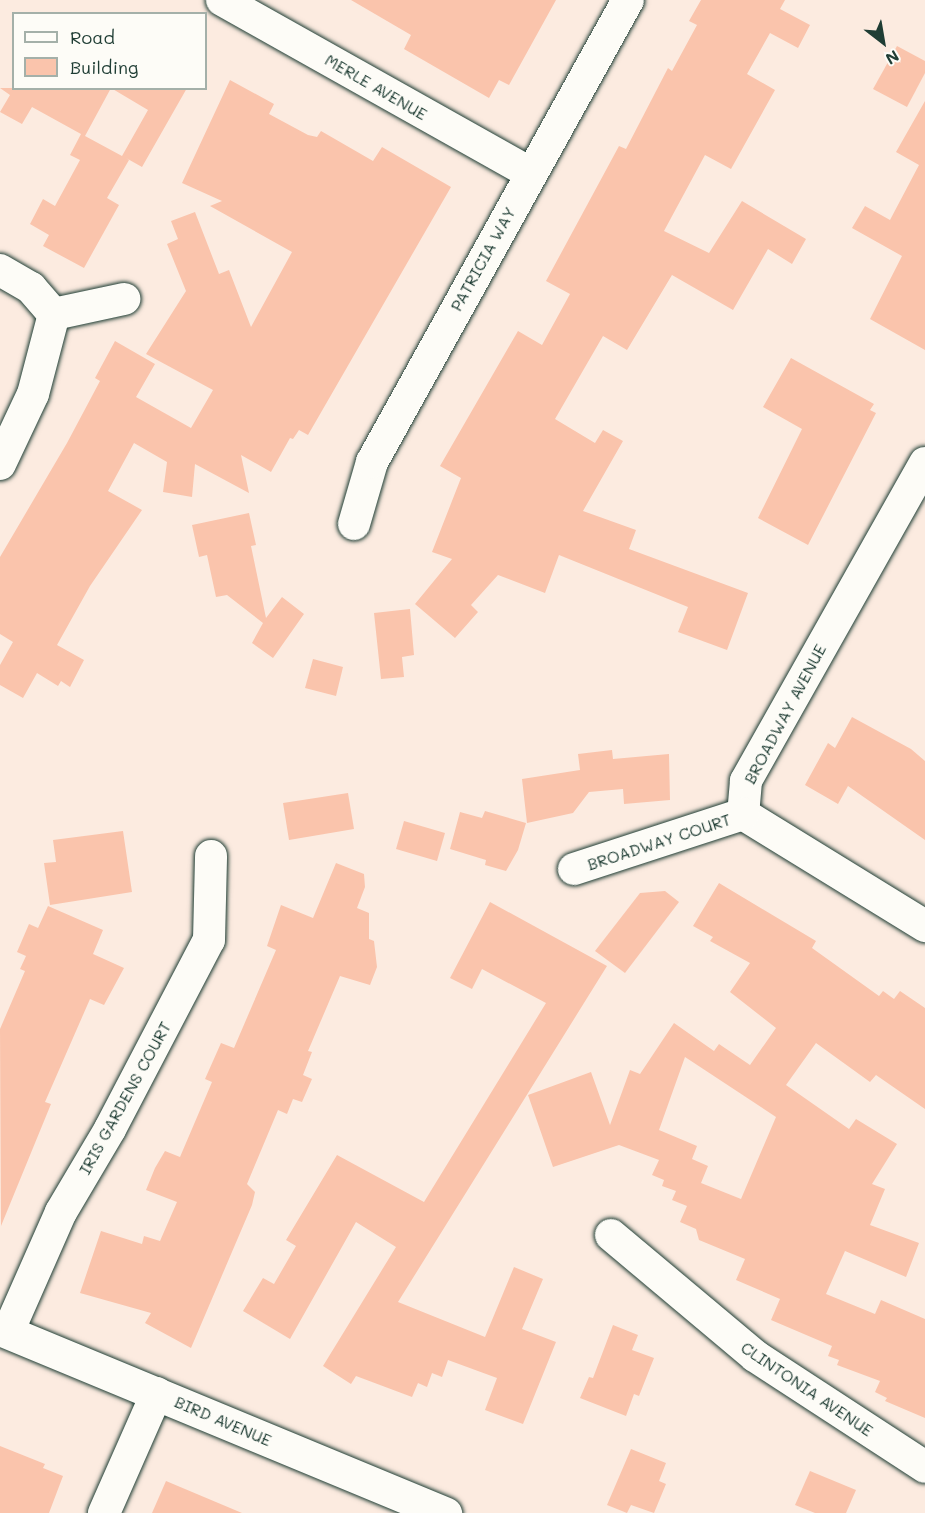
<!DOCTYPE html>
<style>
body{margin:0}
#map{position:relative;width:925px;height:1513px;overflow:hidden;background:#fcebe0;font-family:Mali,sans-serif}
div>[style]{position:absolute}
[style*='--x']{left:calc(var(--x)*1px);top:calc(var(--y)*1px);width:calc(var(--w)*1px);rotate:calc(var(--a)*1deg)}
.building>*{inset:0;background:#fac4ac}
.roads{filter:drop-shadow(0 0 2px #1f3d34) drop-shadow(0 0 2px #1f3d34)}
.minor>*{height:32px;margin:-16px;padding:0 16px;transform-origin:16px;border-radius:16px;background:#fdfcf7}
.secondary>*{height:33px;margin:-16.5px;padding:0 16.5px;transform-origin:16.5px;border-radius:16.5px;background:#fdfcf7}
span{translate:-50% -50%;white-space:nowrap;text-align:center;line-height:1.15;-webkit-text-stroke:4.5px #fdfcf7;paint-order:stroke}
.street-label{font-size:16px;color:#1f3d34}
.legend{position:absolute;left:12px;top:12px;width:195px;height:78px;box-sizing:border-box;background:#fdfcf7;border:2px solid #a4b0a9;margin:0;padding:8px 10px;list-style:none;font-size:18px;color:#1f3d34}
.legend li{display:flex;align-items:center;gap:12px;height:30px}
.legend b{width:30px;border:2px solid #a4b0a9}
.north{position:absolute;left:853px;top:12px;width:60px;height:60px;-webkit-text-stroke:4px #fdfcf7;paint-order:stroke;rotate:149deg;font-size:16px;font-weight:700;line-height:24px;text-align:center;color:#1f3d34}
.north::after{content:'';display:block;margin:auto;width:21px;height:27px;background:#1f3d34;clip-path:polygon(50% 0,100% 100%,50% 72%,0 100%)}
</style>
<div id="map">
<div class="building">
<i style="clip-path:polygon(351px 0,556px 0,509px 85px,499px 80px,489px 98px,404px 49px,411px 35px)"></i>
<i style="clip-path:polygon(701px 0,785px 0,780px 9px,810px 25px,798px 48px,770px 33px,747px 74px,775px 90px,731px 169px,705px 155px,664px 231px,709px 253px,742px 201px,806px 239px,792px 264px,768px 249px,733px 310px,672px 275px,627px 350px,603px 336px,555px 419px,595px 443px,603px 430px,623px 441px,583px 511px,636px 530px,629px 549px,748px 593px,727px 650px,678px 632px,688px 607px,559px 555px,545px 593px,498px 575px,471px 605px,478px 612px,455px 638px,415px 604px,452px 559px,432px 552px,461px 478px,440px 466px,518px 331px,542px 345px,570px 294px,546px 281px,619px 146px,626px 149px,668px 68px,672px 71px,697px 25px,689px 21px)"></i>
<i style="clip-path:polygon(897px 46px,925px 61px,925px 73px,907px 107px,873px 89px)"></i>
<i style="clip-path:polygon(230px 80px,274px 104px,269px 114px,308px 135px,317px 137px,321px 131px,373px 161px,382px 147px,451px 187px,308px 435px,299px 430px,293px 439px,290px 438px,271px 472px,241px 455px,249px 493px,195px 464px,192px 497px,163px 492px,167px 462px,134px 443px,108px 491px,142px 510px,90px 586px,57px 645px,84px 660px,70px 687px,61px 681px,58px 686px,37px 673px,23px 698px,0 685px,0 665px,13px 642px,0 634px,0 557px,67px 443px,100px 381px,95px 378px,115px 341px,155px 364px,136px 397px,191px 428px,213px 390px,146px 354px,186px 291px,167px 244px,178px 239px,171px 221px,195px 212px,219px 274px,229px 270px,251px 327px,292px 252px,210px 206px,222px 201px,182px 183px)"></i>
<i style="clip-path:polygon(0 88px,111px 88px,85px 136px,122px 156px,148px 110px,111px 88px,187px 88px,142px 167px,126px 158px,129px 160px,107px 198px,119px 205px,84px 268px,43px 246px,49px 235px,30px 224px,43px 199px,55px 206px,80px 160px,70px 155px,81px 134px,32px 107px,22px 124px,0 112px,10px 95px)"></i>
<i style="clip-path:polygon(925px 101px,925px 350px,870px 319px,902px 256px,852px 228px,865px 206px,890px 220px,919px 165px,896px 152px)"></i>
<i style="clip-path:polygon(791px 358px,874px 404px,870px 410px,876px 413px,808px 545px,758px 518px,802px 429px,763px 407px)"></i>
<i style="clip-path:polygon(249px 513px,256px 545px,251px 546px,266px 618px,282px 597px,304px 614px,273px 658px,252px 643px,263px 623px,227px 595px,216px 597px,207px 555px,199px 557px,192px 525px)"></i>
<i style="clip-path:polygon(410px 609px,414px 655px,402px 657px,404px 677px,381px 679px,374px 613px)"></i>
<i style="clip-path:polygon(313px 659px,343px 667px,336px 696px,305px 688px)"></i>
<i style="clip-path:polygon(852px 717px,911px 749px,925px 761px,925px 840px,848px 786px,838px 804px,805px 785px,828px 743px,835px 748px)"></i>
<i style="clip-path:polygon(612px 750px,613px 759px,669px 754px,670px 800px,624px 804px,623px 789px,589px 792px,573px 813px,527px 823px,522px 779px,580px 770px,578px 754px)"></i>
<i style="clip-path:polygon(348px 793px,354px 829px,289px 840px,283px 803px)"></i>
<i style="clip-path:polygon(485px 811px,526px 823px,518px 850px,506px 871px,485px 865px,486px 860px,450px 849px,460px 812px,482px 818px)"></i>
<i style="clip-path:polygon(404px 821px,445px 833px,437px 861px,396px 849px)"></i>
<i style="clip-path:polygon(123px 831px,132px 892px,50px 905px,44px 863px,56px 862px,53px 840px)"></i>
<i style="clip-path:polygon(336px 863px,364px 874px,365px 887px,357px 908px,369px 913px,369px 939px,374px 941px,377px 967px,370px 985px,340px 976px,308px 1051px,312px 1052px,303px 1075px,312px 1079px,302px 1102px,293px 1099px,287px 1114px,278px 1110px,247px 1184px,255px 1192px,252px 1205px,191px 1348px,145px 1323px,151px 1313px,80px 1293px,101px 1231px,142px 1244px,144px 1236px,160px 1241px,177px 1202px,146px 1190px,155px 1168px,165px 1151px,180px 1157px,212px 1082px,205px 1079px,221px 1043px,234px 1048px,276px 950px,267px 946px,281px 905px,313px 918px)"></i>
<i style="clip-path:polygon(evenodd,719px 883px,816px 941px,812px 948px,879px 996px,883px 991px,894px 999px,900px 991px,925px 1008px,925px 1109px,876px 1075px,870px 1082px,816px 1043px,786px 1085px,849px 1129px,856px 1119px,897px 1144px,872px 1184px,885px 1189px,870px 1225px,919px 1243px,906px 1277px,845px 1251px,826px 1294px,875px 1314px,881px 1300px,925px 1319px,925px 1418px,885px 1401px,887px 1398px,875px 1392px,880px 1381px,837px 1365px,839px 1360px,828px 1356px,832px 1346px,771px 1320px,780px 1299px,736px 1280px,745px 1259px,699px 1240px,696px 1229px,680px 1222px,687px 1206px,672px 1200px,676px 1191px,662px 1186px,664px 1180px,652px 1175px,659px 1160px,619px 1145px,553px 1167px,528px 1095px,591px 1072px,610px 1125px,630px 1070px,640px 1074px,674px 1023px,714px 1051px,719px 1044px,750px 1065px,776px 1028px,730px 992px,750px 963px,710px 941px,713px 937px,693px 926px,719px 883px,685px 1057px,776px 1117px,741px 1199px,701px 1183px,708px 1166px,692px 1159px,697px 1146px,659px 1130px,685px 1057px)"></i>
<i style="clip-path:polygon(665px 891px,679px 902px,625px 973px,595px 951px,640px 893px)"></i>
<i style="clip-path:polygon(490px 902px,607px 966px,398px 1302px,485px 1337px,514px 1267px,543px 1279px,522px 1329px,556px 1342px,523px 1424px,485px 1410px,497px 1378px,448px 1360px,442px 1377px,432px 1373px,427px 1387px,418px 1383px,412px 1397px,356px 1376px,351px 1384px,323px 1366px,396px 1247px,356px 1222px,290px 1339px,243px 1311px,263px 1278px,274px 1284px,296px 1246px,286px 1240px,337px 1155px,424px 1202px,546px 1003px,482px 969px,472px 989px,450px 978px)"></i>
<i style="clip-path:polygon(48px 906px,103px 930px,93px 954px,124px 968px,104px 1005px,90px 999px,45px 1102px,51px 1104px,1px 1226px,0 1029px,25px 971px,20px 969px,26px 956px,17px 952px,29px 924px,38px 928px)"></i>
<i style="clip-path:polygon(613px 1325px,638px 1335px,632px 1350px,654px 1358px,639px 1396px,634px 1394px,626px 1416px,580px 1398px,589px 1377px,593px 1378px)"></i>
<i style="clip-path:polygon(0 1446px,45px 1464px,43px 1468px,63px 1476px,49px 1513px,0 1513px)"></i>
<i style="clip-path:polygon(631px 1449px,666px 1463px,659px 1481px,666px 1484px,654px 1513px,631px 1505px,627px 1513px,607px 1505px)"></i>
<i style="clip-path:polygon(810px 1471px,856px 1490px,846px 1513px,815px 1513px,795px 1505px)"></i>
<i style="clip-path:polygon(166px 1481px,242px 1513px,152px 1513px)"></i>
</div>
<div class="roads">
<div class="minor">
<i style="--x:222;--y:0;--w:353;--a:29.3"></i>
<i style="--x:0;--y:270;--w:36;--a:30"></i>
<i style="--x:31;--y:288;--w:35;--a:49"></i>
<i style="--x:54;--y:314;--w:72;--a:-12.1"></i>
<i style="--x:925;--y:463;--w:365;--a:119.4"></i>
<i style="--x:746;--y:781;--w:33;--a:95"></i>
<i style="--x:743;--y:814;--w:214;--a:31.6"></i>
<i style="--x:0;--y:464;--w:77;--a:-64.8"></i>
<i style="--x:33;--y:394;--w:83;--a:-75.3"></i>
<i style="--x:354;--y:524;--w:65;--a:-73.8"></i>
<i style="--x:372;--y:462;--w:528;--a:-61.01"></i>
<i style="--x:574;--y:869;--w:178;--a:-18"></i>
<i style="--x:611;--y:1235;--w:188;--a:40"></i>
<i style="--x:755;--y:1356;--w:203;--a:33.1"></i>
<i style="--x:8;--y:1332;--w:131;--a:-66.2"></i>
<i style="--x:61;--y:1212;--w:96;--a:-59.4"></i>
<i style="--x:110;--y:1129;--w:213;--a:-62.4"></i>
<i style="--x:209;--y:940;--w:84;--a:-88.6"></i>
<i style="--x:104;--y:1513;--w:131;--a:-66.2"></i>
</div>
<div class="secondary">
<i style="--x:0;--y:1329;--w:482;--a:22.5"></i>
</div>
</div>
<div class="street-label">
<span style="left:376px;top:87px;rotate:30deg">MERLE AVENUE</span>
<span style="left:483px;top:259px;rotate:-61deg">PATRICIA WAY</span>
<span style="left:785px;top:714px;rotate:-62deg">BROADWAY AVENUE</span>
<span style="left:659px;top:842px;rotate:-18deg">BROADWAY COURT</span>
<span style="left:125px;top:1098px;rotate:-61deg">IRIS GARDENS COURT</span>
<span style="left:807px;top:1389px;rotate:34deg">CLINTONIA AVENUE</span>
<span style="left:223px;top:1421px;rotate:23deg">BIRD AVENUE</span>
</div>
<ul class="legend">
<li><b style="height:8px;background:#fdfcf7"></b>Road</li>
<li><b style="height:16px;background:#fac4ac"></b>Building</li>
</ul>
<div class="north">N</div>
</div>
